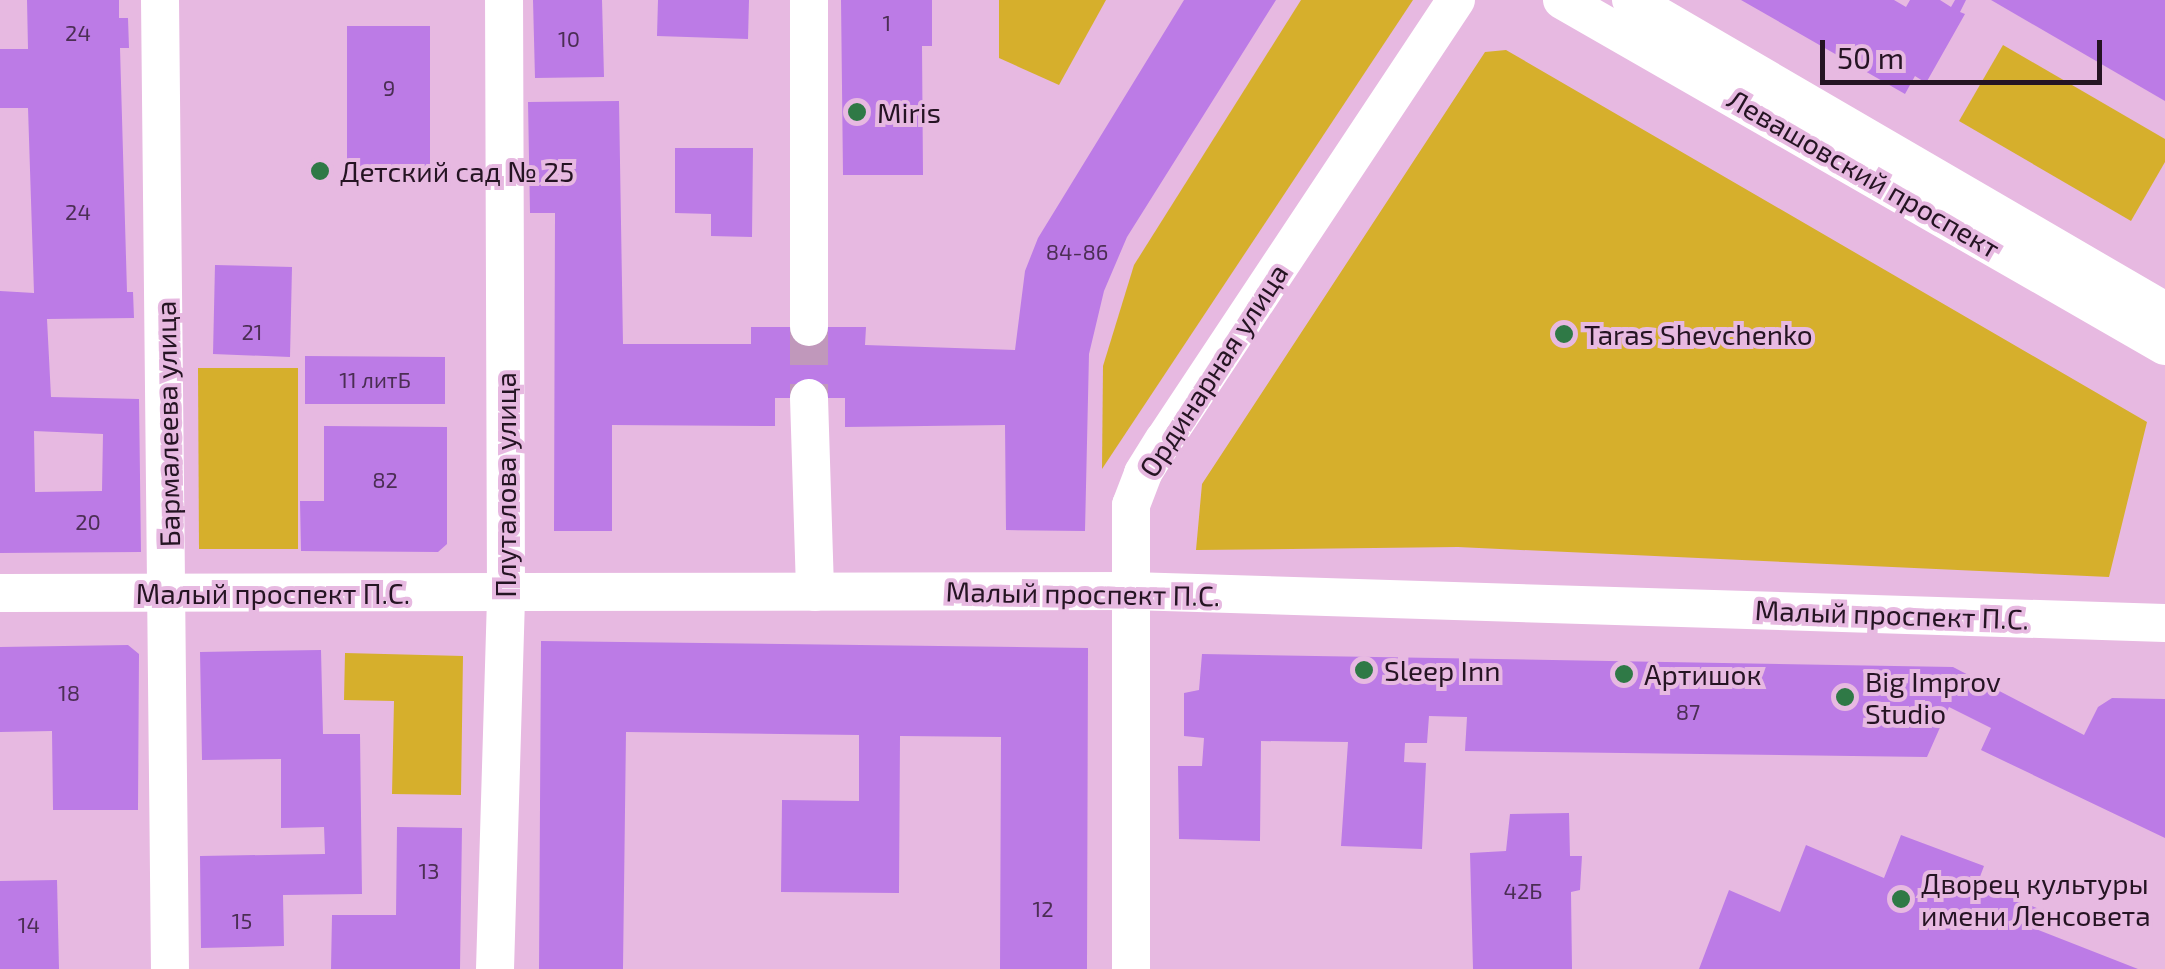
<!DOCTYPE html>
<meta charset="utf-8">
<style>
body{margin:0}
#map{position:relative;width:2165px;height:969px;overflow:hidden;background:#e7b9e1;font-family:"Exo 2",sans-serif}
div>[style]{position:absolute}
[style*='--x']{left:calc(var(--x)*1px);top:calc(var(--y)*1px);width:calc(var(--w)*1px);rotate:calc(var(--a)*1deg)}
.green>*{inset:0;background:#d6af2c}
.building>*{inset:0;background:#bc7be6}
.minor-tunnel>*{height:38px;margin-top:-19px;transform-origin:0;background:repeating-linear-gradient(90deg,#c098bb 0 38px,transparent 0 57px)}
.minor>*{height:38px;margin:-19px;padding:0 19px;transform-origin:19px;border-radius:19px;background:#fff}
.dots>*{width:28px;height:28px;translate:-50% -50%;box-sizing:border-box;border:5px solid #e7b9e1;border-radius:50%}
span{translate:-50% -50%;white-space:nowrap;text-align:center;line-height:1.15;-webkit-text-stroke:8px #e7b9e1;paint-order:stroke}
.number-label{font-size:22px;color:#4b2e54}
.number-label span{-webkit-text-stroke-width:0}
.poi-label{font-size:28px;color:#251423}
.left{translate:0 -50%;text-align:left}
.street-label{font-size:28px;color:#251423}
.scale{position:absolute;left:1820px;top:40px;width:282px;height:45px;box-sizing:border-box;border:5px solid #251423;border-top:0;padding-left:12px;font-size:30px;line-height:35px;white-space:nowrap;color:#251423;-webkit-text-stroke:8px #e7b9e1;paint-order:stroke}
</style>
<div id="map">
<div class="green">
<i style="clip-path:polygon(999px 0,1106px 0,1059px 85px,999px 58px)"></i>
<i style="clip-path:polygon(1301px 0,1413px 0,1102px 469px,1103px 366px,1134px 265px)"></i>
<i style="clip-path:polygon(2003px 45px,2165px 139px,2165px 162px,2131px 221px,1959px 121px)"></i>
<i style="clip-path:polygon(1506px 50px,2147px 422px,2109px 577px,1458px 547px,1196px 550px,1202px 484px,1485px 52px)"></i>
<i style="clip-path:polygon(198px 368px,298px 368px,298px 549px,199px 549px)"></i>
<i style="clip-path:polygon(345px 653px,463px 656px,461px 795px,392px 794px,394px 701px,344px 700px)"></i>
</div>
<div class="building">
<i style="clip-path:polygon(evenodd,27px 0,119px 0,119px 18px,128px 18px,129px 48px,120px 48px,127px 292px,133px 292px,134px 318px,47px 319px,51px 397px,139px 399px,141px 552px,0 553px,0 291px,34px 293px,28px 108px,0 108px,0 49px,28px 49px,27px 0,34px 431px,103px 434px,102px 491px,35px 492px,34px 431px)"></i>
<i style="clip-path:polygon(533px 0,602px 0,604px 77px,535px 78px)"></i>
<i style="clip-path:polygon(658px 0,749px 0,748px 39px,657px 36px)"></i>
<i style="clip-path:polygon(841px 0,932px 0,932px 46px,922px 46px,923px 175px,843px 175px)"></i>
<i style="clip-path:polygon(1184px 0,1276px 0,1127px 237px,1104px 291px,1089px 354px,1085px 531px,1006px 530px,1005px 425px,845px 427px,845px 398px,775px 398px,775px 426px,612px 425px,612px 531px,554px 531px,555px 213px,530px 213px,528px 102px,619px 101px,623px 344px,751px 344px,751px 327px,866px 327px,865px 345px,1015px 350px,1025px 271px,1038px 238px)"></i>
<i style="clip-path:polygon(1741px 0,1894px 0,1906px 7px,1910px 0,1940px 0,1951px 7px,1955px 0,1966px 0,1960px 12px,1965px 14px,1926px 83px,1915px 76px,1905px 94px)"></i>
<i style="clip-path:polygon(1991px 0,2165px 0,2165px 101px)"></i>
<i style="clip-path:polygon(347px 26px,430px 26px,430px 168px,347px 168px)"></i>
<i style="clip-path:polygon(675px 148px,753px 148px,752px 237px,711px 236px,711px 214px,675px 213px)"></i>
<i style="clip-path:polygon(215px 265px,292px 267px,290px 357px,213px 354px)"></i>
<i style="clip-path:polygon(305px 356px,445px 357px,445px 404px,305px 404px)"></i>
<i style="clip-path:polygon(324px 426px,447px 427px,447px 544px,438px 552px,301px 551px,300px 501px,324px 501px)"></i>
<i style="clip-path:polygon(541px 641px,1088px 648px,1087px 969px,1000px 969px,1001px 737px,900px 736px,899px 893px,781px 892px,782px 800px,859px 801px,859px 735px,626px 732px,623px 969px,539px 969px)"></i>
<i style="clip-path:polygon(128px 645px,139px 654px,138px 810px,53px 810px,52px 731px,0 732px,0 647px)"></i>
<i style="clip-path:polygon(321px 650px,323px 734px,360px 734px,362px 894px,283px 895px,284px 946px,201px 948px,200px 856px,325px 854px,324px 827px,281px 828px,281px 759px,202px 760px,200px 652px)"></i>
<i style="clip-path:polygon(1202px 654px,1953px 667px,2084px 735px,2098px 707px,2112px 698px,2165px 699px,2165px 838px,1981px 750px,1991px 728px,1949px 707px,1927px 757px,1465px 751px,1467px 717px,1429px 716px,1427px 743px,1405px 743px,1404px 762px,1426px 763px,1422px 849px,1341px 846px,1348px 742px,1261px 741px,1260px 841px,1179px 839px,1178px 766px,1202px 766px,1204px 738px,1184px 736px,1184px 693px,1199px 690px)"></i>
<i style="clip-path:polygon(1569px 813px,1570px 856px,1582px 856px,1580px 890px,1571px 892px,1572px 969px,1473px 969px,1470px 853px,1506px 851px,1510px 814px)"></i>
<i style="clip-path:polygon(397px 827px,462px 828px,460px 969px,331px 969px,332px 915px,396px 915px)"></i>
<i style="clip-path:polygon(1901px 835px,1984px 866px,1978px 882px,2039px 909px,2031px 927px,2138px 969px,1699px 969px,1729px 890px,1780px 912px,1806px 845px,1884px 878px)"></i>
<i style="clip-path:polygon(57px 880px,59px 969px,0 969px,0 881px)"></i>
</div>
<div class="minor-tunnel">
<i style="--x:809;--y:327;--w:71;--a:90"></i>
</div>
<div class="minor">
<i style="--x:160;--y:0;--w:969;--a:89.41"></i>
<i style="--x:809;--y:0;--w:327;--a:90"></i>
<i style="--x:1562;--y:0;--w:695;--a:29.85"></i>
<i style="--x:1631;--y:0;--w:618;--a:30.22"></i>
<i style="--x:809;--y:398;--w:194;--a:88.2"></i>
<i style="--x:0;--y:593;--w:1131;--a:-0.1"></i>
<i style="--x:1131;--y:591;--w:1034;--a:1.77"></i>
<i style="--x:495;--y:969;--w:375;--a:-88.3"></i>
<i style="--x:506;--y:594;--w:594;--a:-90.19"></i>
<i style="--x:1131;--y:969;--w:464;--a:-90"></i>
<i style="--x:1131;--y:505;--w:34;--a:-69"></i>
<i style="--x:1143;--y:473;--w:39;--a:-58"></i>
<i style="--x:1164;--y:440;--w:528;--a:-56.43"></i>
</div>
<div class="dots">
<i style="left:857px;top:112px;background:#2f7946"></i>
<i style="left:320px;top:171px;background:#2f7946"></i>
<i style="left:1564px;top:334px;background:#2f7946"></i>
<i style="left:1364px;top:670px;background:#2f7946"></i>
<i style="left:1624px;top:674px;background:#2f7946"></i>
<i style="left:1845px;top:697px;background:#2f7946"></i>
<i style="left:1901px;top:899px;background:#2f7946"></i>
</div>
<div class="number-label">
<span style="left:887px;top:23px">1</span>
<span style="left:78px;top:33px">24</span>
<span style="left:569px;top:39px">10</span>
<span style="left:389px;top:88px">9</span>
<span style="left:78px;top:212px">24</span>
<span style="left:1077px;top:252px">84-86</span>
<span style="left:252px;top:332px">21</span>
<span style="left:375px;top:380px">11 литБ</span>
<span style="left:385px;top:480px">82</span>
<span style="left:88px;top:522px">20</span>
<span style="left:69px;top:693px">18</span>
<span style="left:1688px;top:712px">87</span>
<span style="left:429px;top:871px">13</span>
<span style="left:1523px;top:891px">42Б</span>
<span style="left:1043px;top:909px">12</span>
<span style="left:242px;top:921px">15</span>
<span style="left:29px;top:925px">14</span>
</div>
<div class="poi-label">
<span class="left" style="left:877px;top:112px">Miris</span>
<span class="left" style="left:340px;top:171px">Детский сад № 25</span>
<span class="left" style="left:1584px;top:334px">Taras Shevchenko</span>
<span class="left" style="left:1384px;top:670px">Sleep Inn</span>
<span class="left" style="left:1644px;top:674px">Артишок</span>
<span class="left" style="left:1865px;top:697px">Big Improv<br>Studio</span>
<span class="left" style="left:1921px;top:899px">Дворец культуры<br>имени Ленсовета</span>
</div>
<div class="street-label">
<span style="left:1864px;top:173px;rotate:30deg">Левашовский проспект</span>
<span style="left:1213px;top:370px;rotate:-57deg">Ординарная улица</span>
<span style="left:167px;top:424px;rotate:-91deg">Бармалеева улица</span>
<span style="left:505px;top:485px;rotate:-90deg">Плуталова улица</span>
<span style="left:273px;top:593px">Малый проспект П.С.</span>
<span style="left:1083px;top:593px;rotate:1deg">Малый проспект П.С.</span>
<span style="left:1892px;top:614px;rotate:2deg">Малый проспект П.С.</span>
</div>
<div class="scale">50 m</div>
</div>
